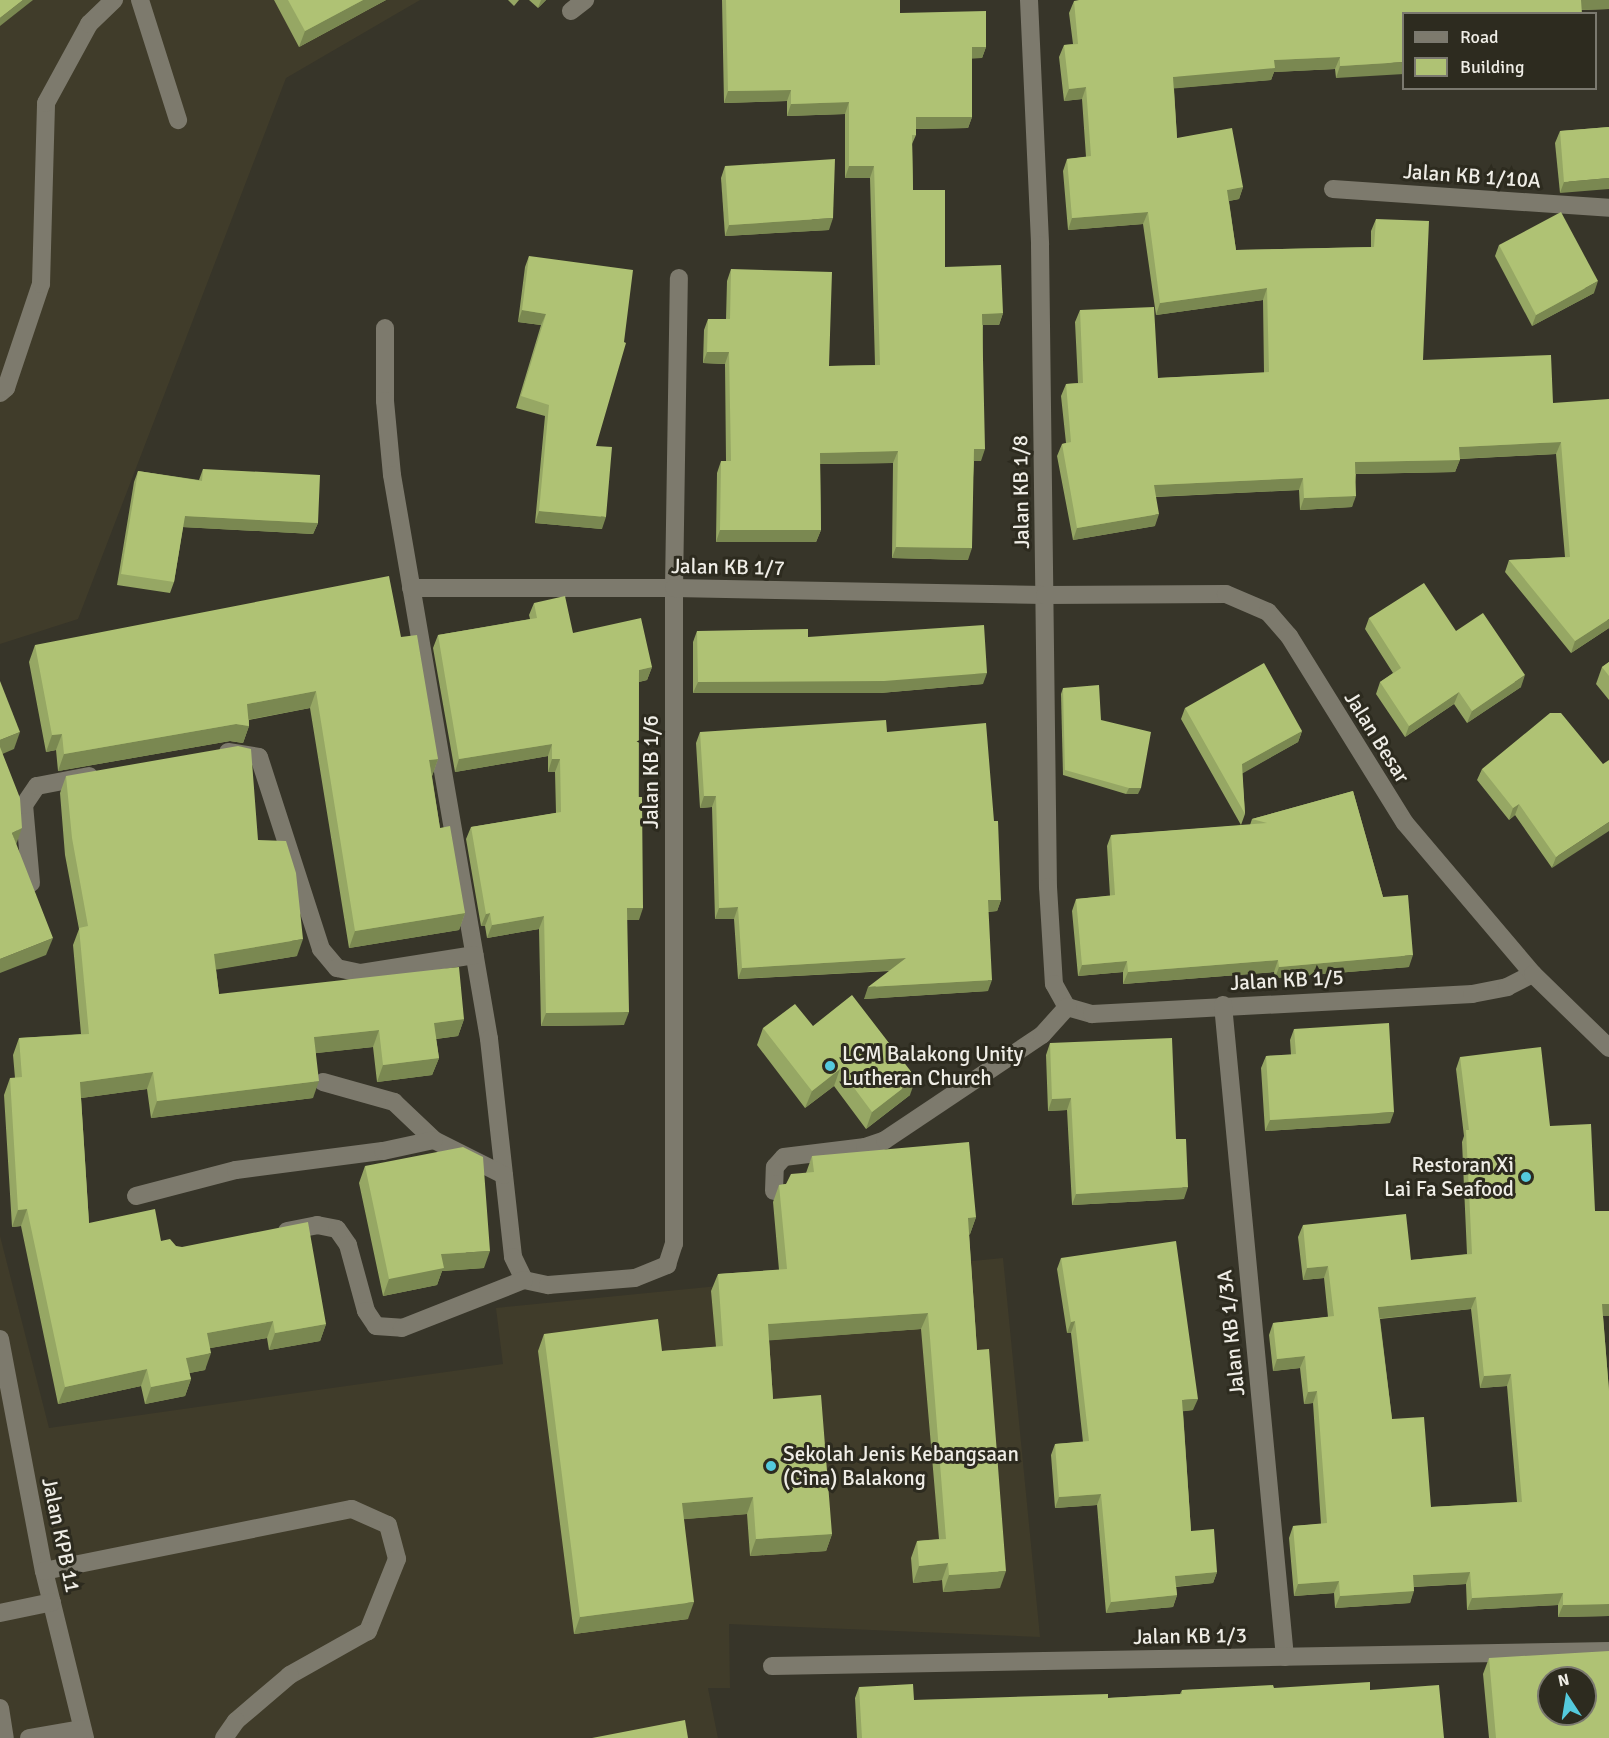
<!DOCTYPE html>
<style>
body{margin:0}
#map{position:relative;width:1609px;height:1738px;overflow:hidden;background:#373529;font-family:Signika,sans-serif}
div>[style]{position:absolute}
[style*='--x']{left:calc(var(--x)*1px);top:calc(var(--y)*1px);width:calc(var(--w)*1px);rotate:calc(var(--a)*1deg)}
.built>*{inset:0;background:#403c2a}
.minor>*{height:18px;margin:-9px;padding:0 9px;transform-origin:9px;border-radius:9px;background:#7d7a6d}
.wall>*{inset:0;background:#96a764}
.shaded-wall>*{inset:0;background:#7a8851}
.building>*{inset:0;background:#afc274}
.dots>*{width:16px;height:16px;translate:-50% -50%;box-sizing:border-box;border:3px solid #2d2b1f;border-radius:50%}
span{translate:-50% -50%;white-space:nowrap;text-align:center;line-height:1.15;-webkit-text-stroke:6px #2d2b1f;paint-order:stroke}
.street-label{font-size:21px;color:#efede6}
.poi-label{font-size:21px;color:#efede6}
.left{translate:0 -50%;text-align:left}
.right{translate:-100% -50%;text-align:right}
.legend{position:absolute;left:1402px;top:12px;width:195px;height:78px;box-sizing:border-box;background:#2d2b1f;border:2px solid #7b796f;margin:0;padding:8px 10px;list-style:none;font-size:18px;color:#efede6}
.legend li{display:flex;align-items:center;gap:12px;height:30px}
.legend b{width:30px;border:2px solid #7b796f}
.north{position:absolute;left:1537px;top:1666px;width:60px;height:60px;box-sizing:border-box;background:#2d2b1f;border:2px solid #7b796f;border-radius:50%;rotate:348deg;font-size:16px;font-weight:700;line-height:24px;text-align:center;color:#efede6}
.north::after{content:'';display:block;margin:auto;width:21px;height:27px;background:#54cadd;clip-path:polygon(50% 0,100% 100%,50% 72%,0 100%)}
</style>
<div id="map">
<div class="built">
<i style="clip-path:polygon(0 0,420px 0,286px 78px,78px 619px,0 644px)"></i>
<i style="clip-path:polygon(0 1236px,49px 1428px,503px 1364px,496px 1308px,1003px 1258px,1040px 1637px,729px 1624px,730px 1688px,708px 1688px,718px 1738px,0 1738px)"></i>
</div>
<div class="minor">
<i style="--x:140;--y:0;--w:126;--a:72.4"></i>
<i style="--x:1029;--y:0;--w:245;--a:87.4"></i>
<i style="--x:1040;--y:245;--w:642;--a:89.29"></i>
<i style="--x:1048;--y:887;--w:97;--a:86.5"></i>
<i style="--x:1054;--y:984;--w:26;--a:61"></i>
<i style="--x:1067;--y:1007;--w:26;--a:16"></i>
<i style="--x:1092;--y:1014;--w:381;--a:-3"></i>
<i style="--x:1472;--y:994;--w:36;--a:-11"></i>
<i style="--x:1507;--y:987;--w:29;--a:-27"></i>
<i style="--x:571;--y:11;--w:18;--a:-38"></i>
<i style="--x:1333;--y:189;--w:277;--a:3.9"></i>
<i style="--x:385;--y:328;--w:73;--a:90"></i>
<i style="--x:385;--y:401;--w:74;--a:84.6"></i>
<i style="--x:392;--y:475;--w:572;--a:80.24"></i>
<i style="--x:489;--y:1039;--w:219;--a:83.7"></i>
<i style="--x:513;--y:1257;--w:25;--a:64"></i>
<i style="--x:524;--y:1280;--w:25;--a:12"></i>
<i style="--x:548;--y:1285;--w:87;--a:-4.6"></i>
<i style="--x:635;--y:1278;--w:35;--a:-22"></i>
<i style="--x:667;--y:1265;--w:22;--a:-72"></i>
<i style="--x:674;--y:1244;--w:656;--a:-90"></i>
<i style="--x:674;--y:588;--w:310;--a:-89.1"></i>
<i style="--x:0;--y:393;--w:8;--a:-40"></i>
<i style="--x:6;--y:388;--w:110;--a:-71.4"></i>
<i style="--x:41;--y:284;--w:181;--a:-88.4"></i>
<i style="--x:46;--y:103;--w:90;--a:-61.4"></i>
<i style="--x:89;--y:24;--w:35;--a:-44"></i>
<i style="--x:411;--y:588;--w:263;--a:0"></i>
<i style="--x:674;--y:588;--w:371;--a:1.1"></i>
<i style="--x:1045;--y:595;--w:181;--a:-0.3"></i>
<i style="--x:1226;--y:594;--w:46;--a:23.2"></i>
<i style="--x:1268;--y:612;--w:32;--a:49"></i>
<i style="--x:1289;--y:636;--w:220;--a:58.2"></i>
<i style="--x:1405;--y:823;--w:198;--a:49.7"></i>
<i style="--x:1533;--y:974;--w:106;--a:44.2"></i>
<i style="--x:228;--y:752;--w:31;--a:9"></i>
<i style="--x:259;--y:757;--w:202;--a:72.1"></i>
<i style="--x:321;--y:949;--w:25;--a:50"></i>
<i style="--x:337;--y:968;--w:25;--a:12"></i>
<i style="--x:361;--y:973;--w:115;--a:-9"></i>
<i style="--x:31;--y:883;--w:78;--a:-95.1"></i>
<i style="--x:24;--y:805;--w:23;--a:-56"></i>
<i style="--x:37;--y:786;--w:53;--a:-10.9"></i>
<i style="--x:1223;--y:1005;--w:655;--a:84.57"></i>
<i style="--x:323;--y:1082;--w:74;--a:15.7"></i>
<i style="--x:394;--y:1102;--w:55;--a:43.5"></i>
<i style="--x:434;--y:1140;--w:78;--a:26.6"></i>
<i style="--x:774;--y:1191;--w:24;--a:-88"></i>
<i style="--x:775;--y:1167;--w:13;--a:-48"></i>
<i style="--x:784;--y:1157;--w:82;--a:-7"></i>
<i style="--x:865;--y:1147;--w:21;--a:-19"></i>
<i style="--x:885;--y:1140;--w:189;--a:-33.8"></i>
<i style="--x:1042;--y:1035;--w:38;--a:-48"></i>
<i style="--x:136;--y:1196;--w:103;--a:-14.6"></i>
<i style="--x:236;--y:1170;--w:148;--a:-7.4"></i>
<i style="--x:383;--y:1151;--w:52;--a:-12.2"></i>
<i style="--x:287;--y:1231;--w:31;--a:-11"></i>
<i style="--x:317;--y:1225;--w:20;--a:11"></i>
<i style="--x:337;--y:1229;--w:19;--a:55"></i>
<i style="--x:348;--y:1245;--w:68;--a:74.7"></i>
<i style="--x:366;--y:1311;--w:18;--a:56"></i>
<i style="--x:376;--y:1326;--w:26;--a:4"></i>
<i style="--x:402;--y:1328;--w:131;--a:-21.5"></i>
<i style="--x:0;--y:1339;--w:236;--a:79.3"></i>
<i style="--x:44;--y:1571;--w:172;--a:76.2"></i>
<i style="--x:44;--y:1571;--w:314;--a:-11.4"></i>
<i style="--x:352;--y:1509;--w:39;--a:24"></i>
<i style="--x:388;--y:1525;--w:35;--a:75"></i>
<i style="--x:397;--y:1559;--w:78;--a:111.9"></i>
<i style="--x:368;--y:1631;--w:90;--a:150.6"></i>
<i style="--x:290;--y:1675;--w:71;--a:139.6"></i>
<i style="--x:236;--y:1721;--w:21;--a:125"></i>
<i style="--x:0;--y:1613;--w:53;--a:-11.9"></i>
<i style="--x:772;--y:1666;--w:837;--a:-1.03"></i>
<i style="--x:0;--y:1708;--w:30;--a:81"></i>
<i style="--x:29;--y:1738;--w:54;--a:-9.6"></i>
</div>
<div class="wall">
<i style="clip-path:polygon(274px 0,386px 0,299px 47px)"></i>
<i style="clip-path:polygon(508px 0,519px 0,514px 6px)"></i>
<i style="clip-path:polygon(529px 0,546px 0,538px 8px)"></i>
<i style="clip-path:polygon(722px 0,900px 0,900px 13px,986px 47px,982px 58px,972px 58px,972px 117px,968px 128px,916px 129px,916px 135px,912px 144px,913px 190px,945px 267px,1003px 313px,999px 325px,983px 325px,981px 461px,974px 461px,968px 560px,892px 558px,893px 463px,820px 464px,821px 530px,816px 542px,716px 542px,717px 473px,721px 461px,726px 461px,725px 364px,703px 363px,704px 330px,708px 319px,726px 319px,727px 281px,731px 269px,829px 366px,875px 365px,870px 178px,845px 178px,845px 114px,787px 116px,787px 101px,724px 103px)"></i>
<i style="clip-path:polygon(1609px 0,1609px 9px,1582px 10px,1336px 78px,1335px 69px,1274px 72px,1271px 80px,1174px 88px,1177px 138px,1243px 187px,1239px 199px,1229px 201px,1236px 250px,1371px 247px,1371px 231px,1376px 219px,1423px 360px,1553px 403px,1609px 628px,1571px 653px,1505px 572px,1509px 560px,1565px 557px,1556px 454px,1460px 459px,1455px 472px,1356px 474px,1352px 507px,1300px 510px,1299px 490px,1156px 497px,1155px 526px,1073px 540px,1057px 456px,1062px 444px,1066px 443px,1061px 396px,1066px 384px,1078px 383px,1075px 322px,1080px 310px,1158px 378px,1264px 373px,1263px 300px,1156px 315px,1143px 224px,1068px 230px,1063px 171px,1067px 159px,1086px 157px,1082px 99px,1064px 101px,1059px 57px,1064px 45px,1073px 44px,1069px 13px,1074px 1px)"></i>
<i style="clip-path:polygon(1609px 127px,1560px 193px,1555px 143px,1560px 131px)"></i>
<i style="clip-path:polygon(725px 166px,829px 230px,725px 236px,721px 178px)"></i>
<i style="clip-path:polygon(1499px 245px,1594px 293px,1532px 326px,1495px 256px)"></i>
<i style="clip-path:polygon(529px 256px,596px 446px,602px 529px,535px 523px,545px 416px,516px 408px,541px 325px,518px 322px,525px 267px)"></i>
<i style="clip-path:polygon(203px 469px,318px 523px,313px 534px,183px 527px,174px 582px,170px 593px,117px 585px,134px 482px,138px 471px,199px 480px)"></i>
<i style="clip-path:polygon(534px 603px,573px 633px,652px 667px,647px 680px,639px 682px,639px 920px,627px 920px,624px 1025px,541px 1026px,539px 929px,487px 938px,485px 926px,481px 926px,466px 839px,471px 827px,556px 813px,555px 772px,548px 772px,548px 756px,455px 772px,433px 648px,438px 635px,530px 619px,529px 615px)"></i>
<i style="clip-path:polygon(1369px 618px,1456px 631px,1521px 687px,1467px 723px,1454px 704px,1405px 737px,1376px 694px,1380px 682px,1393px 673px,1365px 629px)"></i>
<i style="clip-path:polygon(697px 631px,808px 637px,983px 684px,880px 693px,693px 693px,693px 642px)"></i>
<i style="clip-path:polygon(401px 637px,438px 759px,432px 776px,440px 828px,465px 913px,459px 930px,349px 948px,310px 708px,249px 720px,249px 726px,243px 743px,230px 741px,58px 771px,56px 750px,46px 752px,29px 662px,35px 645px)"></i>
<i style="clip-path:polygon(1609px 662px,1609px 700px,1596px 684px,1602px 667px)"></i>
<i style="clip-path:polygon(1063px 688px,1138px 794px,1126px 794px,1063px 775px,1061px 694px)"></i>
<i style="clip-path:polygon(1185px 708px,1302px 731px,1298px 742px,1242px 773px,1245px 814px,1241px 825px,1181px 719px)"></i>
<i style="clip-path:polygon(700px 732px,887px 732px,1001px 900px,997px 911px,988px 912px,988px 991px,864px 999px,890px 971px,738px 979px,734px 919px,715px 919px,712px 807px,700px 808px,696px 743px)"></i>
<i style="clip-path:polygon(1603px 764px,1552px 868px,1515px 815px,1509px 820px,1477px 780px,1482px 769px)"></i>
<i style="clip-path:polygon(66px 776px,258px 840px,297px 956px,216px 969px,219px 994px,464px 1019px,458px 1036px,436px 1039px,439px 1058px,432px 1075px,377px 1082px,373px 1047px,316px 1053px,313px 1098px,151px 1118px,147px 1089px,81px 1098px,89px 1223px,161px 1241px,176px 1246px,326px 1324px,320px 1341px,269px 1350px,267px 1338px,210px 1348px,205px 1370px,189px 1373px,191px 1379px,185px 1396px,145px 1404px,141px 1386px,58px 1404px,21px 1226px,12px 1227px,4px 1095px,10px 1078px,15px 1078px,13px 1055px,19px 1038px,81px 1034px,73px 945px,79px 929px,65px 855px,60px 793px)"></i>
<i style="clip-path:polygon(1353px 791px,1383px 897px,1409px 967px,1275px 978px,1274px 972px,1123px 984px,1123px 972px,1078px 976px,1072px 911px,1076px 899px,1110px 896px,1107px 846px,1111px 835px,1250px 825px,1252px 819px)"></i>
<i style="clip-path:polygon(813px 1026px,910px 1095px,866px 1129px,834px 1086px,805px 1108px,757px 1045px,763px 1028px)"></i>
<i style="clip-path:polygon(1294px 1029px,1390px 1123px,1265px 1131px,1261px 1068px,1266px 1056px,1291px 1055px,1290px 1040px)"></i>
<i style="clip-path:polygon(1050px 1043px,1176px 1139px,1184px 1199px,1072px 1205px,1067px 1110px,1048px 1111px,1046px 1055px)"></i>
<i style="clip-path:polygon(evenodd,1460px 1057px,1550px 1126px,1595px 1211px,1609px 1211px,1609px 1316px,1603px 1316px,1609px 1391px,1609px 1616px,1558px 1617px,1558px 1605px,1467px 1610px,1466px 1584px,1414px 1587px,1410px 1603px,1335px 1608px,1334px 1593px,1294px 1596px,1289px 1538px,1293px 1526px,1321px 1524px,1313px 1403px,1304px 1404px,1300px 1368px,1273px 1371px,1269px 1335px,1273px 1323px,1328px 1317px,1324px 1278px,1303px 1280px,1298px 1237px,1303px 1225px,1411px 1260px,1467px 1254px,1462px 1142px,1464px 1136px,1456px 1069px,1460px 1057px,1471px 1309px,1480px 1388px,1507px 1386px,1517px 1502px,1431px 1507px,1392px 1419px,1380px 1319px,1471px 1309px)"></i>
<i style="clip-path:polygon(812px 1156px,976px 1217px,970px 1234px,969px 1235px,977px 1350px,1000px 1588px,943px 1592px,942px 1580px,913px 1583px,911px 1558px,917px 1541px,939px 1539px,921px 1329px,769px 1340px,773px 1399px,832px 1534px,826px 1551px,750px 1556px,747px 1514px,684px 1519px,688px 1619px,574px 1634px,538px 1351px,544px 1334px,662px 1351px,716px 1347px,711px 1291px,718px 1274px,779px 1270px,773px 1202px,779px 1185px,786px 1184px,806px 1173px)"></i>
<i style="clip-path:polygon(365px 1166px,484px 1268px,442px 1271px,437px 1285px,383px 1296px,359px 1183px)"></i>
<i style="clip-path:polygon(1061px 1258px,1193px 1410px,1183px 1411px,1191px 1531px,1217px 1572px,1213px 1583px,1176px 1587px,1177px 1595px,1173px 1607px,1106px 1613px,1097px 1505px,1055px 1508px,1051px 1455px,1055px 1444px,1083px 1442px,1071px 1333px,1067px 1333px,1057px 1269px)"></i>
<i style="clip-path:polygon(1489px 1658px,1609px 1738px,1489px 1738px,1483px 1674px)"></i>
<i style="clip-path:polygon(859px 1687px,914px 1700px,1108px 1698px,1180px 1694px,1182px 1690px,1274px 1688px,1370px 1690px,1444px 1738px,857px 1738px,855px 1698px)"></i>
</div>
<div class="shaded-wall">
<i style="clip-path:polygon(23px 0,33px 0,0 26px,0 18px)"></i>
<i style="clip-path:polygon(363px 0,386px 0,299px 47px,305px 31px)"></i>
<i style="clip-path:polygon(541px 0,546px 0,538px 8px)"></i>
<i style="clip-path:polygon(1581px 0,1609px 0,1609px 9px,1577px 10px)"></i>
<i style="clip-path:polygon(972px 47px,986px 47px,982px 58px,967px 59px)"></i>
<i style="clip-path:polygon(1340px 57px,1335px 69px,1274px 72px,1271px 80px,1168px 89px,1173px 77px,1274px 60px)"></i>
<i style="clip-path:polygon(1404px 62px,1404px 74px,1336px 78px,1340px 66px)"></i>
<i style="clip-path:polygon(1086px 87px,1082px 99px,1064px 101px,1069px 89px)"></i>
<i style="clip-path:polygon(791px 90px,787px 101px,724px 103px,728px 91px)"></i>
<i style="clip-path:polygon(849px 102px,845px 114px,787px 116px,791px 104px)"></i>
<i style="clip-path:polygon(916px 117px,972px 117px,968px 128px,911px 129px)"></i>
<i style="clip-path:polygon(849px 166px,874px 166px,870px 178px,845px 178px)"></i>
<i style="clip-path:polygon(1609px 178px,1609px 189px,1560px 193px,1564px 182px)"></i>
<i style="clip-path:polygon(1243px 187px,1239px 199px,1223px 202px,1227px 190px)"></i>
<i style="clip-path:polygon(1148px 212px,1143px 224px,1068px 230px,1072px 218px)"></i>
<i style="clip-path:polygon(833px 218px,829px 230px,725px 236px,729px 225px)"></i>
<i style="clip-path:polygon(1598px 281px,1594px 293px,1532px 326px,1536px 315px)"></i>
<i style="clip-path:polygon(1267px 288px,1263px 300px,1156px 315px,1160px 303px)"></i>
<i style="clip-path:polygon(522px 310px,546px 314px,541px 325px,518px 322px)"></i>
<i style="clip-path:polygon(1003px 313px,999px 325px,978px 325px,982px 314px)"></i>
<i style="clip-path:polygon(707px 352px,729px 352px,725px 364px,703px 363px)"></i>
<i style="clip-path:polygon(1561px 442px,1556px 454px,1455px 459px,1459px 447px)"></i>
<i style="clip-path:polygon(974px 449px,985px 449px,981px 461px,970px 461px)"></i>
<i style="clip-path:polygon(898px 451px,893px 463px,816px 464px,820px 453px)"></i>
<i style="clip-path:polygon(1460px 460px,1455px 472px,1351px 474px,1355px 462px)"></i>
<i style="clip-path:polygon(1303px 478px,1299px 490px,1150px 497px,1154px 485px)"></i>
<i style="clip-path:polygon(1356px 496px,1352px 507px,1300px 510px,1304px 498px)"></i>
<i style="clip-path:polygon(539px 511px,606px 517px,602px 529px,535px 523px)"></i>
<i style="clip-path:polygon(1159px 514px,1155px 526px,1073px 540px,1077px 528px)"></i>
<i style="clip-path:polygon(185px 516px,318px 523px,313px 534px,181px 527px)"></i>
<i style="clip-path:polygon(720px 530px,821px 530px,816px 542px,716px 542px)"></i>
<i style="clip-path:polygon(896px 547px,972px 548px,968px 560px,892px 558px)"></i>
<i style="clip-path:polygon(1609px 619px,1609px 628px,1571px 653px,1575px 641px)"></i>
<i style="clip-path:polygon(652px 667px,647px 680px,634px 683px,639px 670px)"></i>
<i style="clip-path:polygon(987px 673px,983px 684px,880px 693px,693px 693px,698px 682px)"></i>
<i style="clip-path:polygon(1525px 675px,1521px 687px,1467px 723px,1472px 711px)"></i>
<i style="clip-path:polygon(316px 691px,310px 708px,241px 721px,247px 704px)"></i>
<i style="clip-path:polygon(1459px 692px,1454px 704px,1405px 737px,1409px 726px)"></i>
<i style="clip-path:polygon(236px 724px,249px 726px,243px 743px,230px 741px,58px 771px,64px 754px)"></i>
<i style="clip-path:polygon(1302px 731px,1298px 742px,1238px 776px,1242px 764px)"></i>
<i style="clip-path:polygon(20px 732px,14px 749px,0 755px,0 740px)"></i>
<i style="clip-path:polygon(62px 734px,56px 750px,46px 752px,52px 735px)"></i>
<i style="clip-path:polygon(552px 744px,548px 756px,455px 772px,459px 759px)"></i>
<i style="clip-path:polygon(438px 759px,432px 776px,429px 760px)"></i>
<i style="clip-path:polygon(552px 759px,560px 759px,555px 772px,548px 772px)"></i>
<i style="clip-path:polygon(1129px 788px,1141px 788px,1138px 794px,1126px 794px)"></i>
<i style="clip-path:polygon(704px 796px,716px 796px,712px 807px,700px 808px)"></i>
<i style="clip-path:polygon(1519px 804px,1515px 815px,1509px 820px,1513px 808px)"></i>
<i style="clip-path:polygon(1609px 822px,1609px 831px,1552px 868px,1556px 857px)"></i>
<i style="clip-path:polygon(22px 828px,16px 845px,12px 833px)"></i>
<i style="clip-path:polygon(988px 900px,1001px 900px,997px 911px,984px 912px)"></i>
<i style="clip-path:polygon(738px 907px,734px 919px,715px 919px,719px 908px)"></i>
<i style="clip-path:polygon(627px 908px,643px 908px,639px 920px,622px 920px)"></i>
<i style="clip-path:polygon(465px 913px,459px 930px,349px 948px,355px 931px)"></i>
<i style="clip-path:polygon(490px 913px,485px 926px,481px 926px,486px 914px)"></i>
<i style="clip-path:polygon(544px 916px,539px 929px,487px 938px,492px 925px)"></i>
<i style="clip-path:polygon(53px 938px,46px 955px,0 973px,0 959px)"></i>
<i style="clip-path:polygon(303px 939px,297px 956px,208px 971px,214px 954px)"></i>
<i style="clip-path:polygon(1413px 955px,1409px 967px,1275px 978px,1279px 967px)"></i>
<i style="clip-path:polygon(906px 958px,901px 970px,738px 979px,742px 968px)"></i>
<i style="clip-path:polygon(1278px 960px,1274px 972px,1123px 984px,1128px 972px)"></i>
<i style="clip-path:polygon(1127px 961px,1123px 972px,1078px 976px,1082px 965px)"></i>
<i style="clip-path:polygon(992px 980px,988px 991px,864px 999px,868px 987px)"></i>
<i style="clip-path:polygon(629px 1012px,624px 1025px,541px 1026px,546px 1013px)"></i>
<i style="clip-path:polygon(464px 1019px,458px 1036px,428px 1040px,434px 1023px)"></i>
<i style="clip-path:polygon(379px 1030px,373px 1047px,308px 1054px,314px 1037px)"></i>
<i style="clip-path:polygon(439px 1058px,432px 1075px,377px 1082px,383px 1065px)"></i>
<i style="clip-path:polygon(840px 1069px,834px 1086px,805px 1108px,812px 1091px)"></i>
<i style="clip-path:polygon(153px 1072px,147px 1089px,74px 1099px,80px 1082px)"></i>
<i style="clip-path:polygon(916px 1078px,910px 1095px,866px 1129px,872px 1112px)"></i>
<i style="clip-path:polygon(319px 1081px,313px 1098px,151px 1118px,157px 1101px)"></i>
<i style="clip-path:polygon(1071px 1098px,1067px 1110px,1048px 1111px,1052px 1099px)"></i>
<i style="clip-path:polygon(1394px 1112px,1390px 1123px,1265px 1131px,1270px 1120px)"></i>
<i style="clip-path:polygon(1188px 1187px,1184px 1199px,1072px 1205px,1076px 1194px)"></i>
<i style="clip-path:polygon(27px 1209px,21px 1226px,12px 1227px,18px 1210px)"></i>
<i style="clip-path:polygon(976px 1217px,970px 1234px,962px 1235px,968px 1218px)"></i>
<i style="clip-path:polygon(490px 1251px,484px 1268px,442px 1271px,437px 1285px,383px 1296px,389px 1279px,441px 1254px)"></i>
<i style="clip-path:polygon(1328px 1266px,1324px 1278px,1303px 1280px,1307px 1268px)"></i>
<i style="clip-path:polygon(1476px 1297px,1471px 1309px,1374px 1319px,1378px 1307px)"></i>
<i style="clip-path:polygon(1602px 1304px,1609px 1304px,1609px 1316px,1598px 1316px)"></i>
<i style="clip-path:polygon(928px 1313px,921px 1329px,761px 1341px,768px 1324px)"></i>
<i style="clip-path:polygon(273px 1321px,267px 1338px,200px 1350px,207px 1333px)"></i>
<i style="clip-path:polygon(1075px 1321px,1071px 1333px,1067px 1333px,1071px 1322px)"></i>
<i style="clip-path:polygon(326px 1324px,320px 1341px,269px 1350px,275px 1333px)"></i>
<i style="clip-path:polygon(211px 1353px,205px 1370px,180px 1375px,186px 1358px)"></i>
<i style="clip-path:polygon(1305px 1356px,1300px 1368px,1273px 1371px,1277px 1359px)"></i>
<i style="clip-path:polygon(147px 1369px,141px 1386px,58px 1404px,65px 1387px)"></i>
<i style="clip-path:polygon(1511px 1374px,1507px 1386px,1480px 1388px,1484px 1376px)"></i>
<i style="clip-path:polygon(191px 1379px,185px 1396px,145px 1404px,151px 1387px)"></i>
<i style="clip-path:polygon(1317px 1391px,1313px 1403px,1304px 1404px,1308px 1392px)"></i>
<i style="clip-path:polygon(1198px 1399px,1193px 1410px,1178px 1412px,1182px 1400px)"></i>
<i style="clip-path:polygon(1101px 1494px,1097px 1505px,1055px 1508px,1059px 1497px)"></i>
<i style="clip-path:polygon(753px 1497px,747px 1514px,675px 1520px,682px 1503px)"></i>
<i style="clip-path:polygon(832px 1534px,826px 1551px,750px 1556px,756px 1539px)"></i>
<i style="clip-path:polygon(948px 1563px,942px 1580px,913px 1583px,919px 1566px)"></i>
<i style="clip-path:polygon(1006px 1571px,1000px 1588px,943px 1592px,949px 1575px)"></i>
<i style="clip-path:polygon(1217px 1572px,1213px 1583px,1171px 1587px,1175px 1576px)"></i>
<i style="clip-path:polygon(1470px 1572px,1466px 1584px,1409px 1587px,1413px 1575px)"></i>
<i style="clip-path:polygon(1339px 1581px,1334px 1593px,1294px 1596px,1298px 1584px)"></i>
<i style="clip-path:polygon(1414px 1591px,1410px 1603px,1335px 1608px,1340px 1596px)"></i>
<i style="clip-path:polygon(1563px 1593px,1558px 1605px,1467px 1610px,1472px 1598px)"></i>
<i style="clip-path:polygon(1177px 1595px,1173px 1607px,1106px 1613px,1111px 1602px)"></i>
<i style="clip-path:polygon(694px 1602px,688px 1619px,574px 1634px,580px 1617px)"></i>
<i style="clip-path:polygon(1609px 1604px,1609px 1616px,1558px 1617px,1563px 1605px)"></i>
</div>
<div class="building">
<i style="clip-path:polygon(0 0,23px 0,0 18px)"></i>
<i style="clip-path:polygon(288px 0,363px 0,305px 31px)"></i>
<i style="clip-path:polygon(726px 0,900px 0,900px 13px,986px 11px,986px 47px,972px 47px,972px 117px,916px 117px,916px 135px,912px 135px,913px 190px,945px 190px,945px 267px,1001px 265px,1003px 313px,982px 314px,985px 449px,974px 449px,972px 548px,896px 547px,898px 451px,820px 453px,821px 530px,720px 530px,721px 461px,731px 461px,729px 352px,707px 352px,708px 319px,730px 319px,731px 269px,832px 272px,829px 366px,880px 365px,874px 166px,849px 166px,849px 102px,791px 104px,791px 90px,728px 91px)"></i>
<i style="clip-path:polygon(1079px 0,1581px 0,1582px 14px,1404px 14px,1404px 62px,1340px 66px,1340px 57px,1274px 60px,1275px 68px,1173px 77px,1177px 138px,1232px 128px,1243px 187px,1227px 190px,1236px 250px,1374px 247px,1376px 219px,1429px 221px,1423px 360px,1551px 355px,1553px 403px,1609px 399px,1609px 619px,1575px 641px,1509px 560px,1570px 557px,1561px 442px,1459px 447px,1460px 460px,1355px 462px,1356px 496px,1304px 498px,1303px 478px,1154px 485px,1159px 514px,1077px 528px,1062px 444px,1071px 442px,1066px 384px,1083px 383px,1080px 310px,1154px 307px,1158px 378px,1269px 372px,1267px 288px,1160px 303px,1148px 212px,1072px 218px,1067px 159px,1091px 156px,1086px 87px,1069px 89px,1064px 45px,1078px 44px,1074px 1px)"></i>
<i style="clip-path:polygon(1609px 127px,1609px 178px,1564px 182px,1560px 131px)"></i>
<i style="clip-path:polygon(835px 159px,833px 218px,729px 225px,725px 166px)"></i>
<i style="clip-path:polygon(1561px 212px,1598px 281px,1536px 315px,1499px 245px)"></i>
<i style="clip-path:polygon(529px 256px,633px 270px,624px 342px,626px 343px,596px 446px,612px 447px,606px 517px,539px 511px,549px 405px,521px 396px,546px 314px,522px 310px)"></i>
<i style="clip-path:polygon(203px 469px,320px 475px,318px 523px,185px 516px,174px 582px,121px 574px,138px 471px,202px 481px)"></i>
<i style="clip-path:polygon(389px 576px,401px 637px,417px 635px,438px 759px,429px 760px,440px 828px,450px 826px,465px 913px,355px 931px,316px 691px,247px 704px,249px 726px,236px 724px,64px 754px,62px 734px,52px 735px,35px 645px)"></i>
<i style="clip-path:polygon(1424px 583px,1456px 631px,1483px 613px,1525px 675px,1472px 711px,1459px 692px,1409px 726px,1380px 682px,1401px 668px,1369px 618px)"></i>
<i style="clip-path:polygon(565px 596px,573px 633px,641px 618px,652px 667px,639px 670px,638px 797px,642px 797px,643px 908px,627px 908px,629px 1012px,546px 1013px,544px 916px,492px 925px,490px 913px,486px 914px,471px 827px,561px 812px,560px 759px,552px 759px,552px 744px,459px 759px,438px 635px,537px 618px,534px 603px)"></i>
<i style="clip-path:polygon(984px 625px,987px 673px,884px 681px,698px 682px,697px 631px,808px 629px,808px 637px)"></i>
<i style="clip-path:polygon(1609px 662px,1609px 676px,1602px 667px)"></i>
<i style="clip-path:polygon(1264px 663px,1302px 731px,1242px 764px,1245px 814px,1185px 708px)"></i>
<i style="clip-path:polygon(0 681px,20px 732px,0 740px)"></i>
<i style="clip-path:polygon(1099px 685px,1101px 720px,1151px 732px,1141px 788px,1129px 788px,1065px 770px,1063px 688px)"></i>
<i style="clip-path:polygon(1550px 713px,1561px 713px,1603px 764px,1609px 760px,1609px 822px,1556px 857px,1519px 804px,1513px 808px,1482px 769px)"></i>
<i style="clip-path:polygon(886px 720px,887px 732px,986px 723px,994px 821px,998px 821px,1001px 900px,988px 900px,992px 980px,868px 987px,906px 958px,742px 968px,738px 907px,719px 908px,716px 796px,704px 796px,700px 732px)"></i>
<i style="clip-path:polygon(238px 746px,251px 749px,258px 840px,286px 841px,296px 873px,303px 939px,214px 954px,219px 994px,459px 967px,464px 1019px,434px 1023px,439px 1058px,383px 1065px,379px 1030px,314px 1037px,319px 1081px,157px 1101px,153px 1072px,80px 1082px,89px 1223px,155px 1209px,161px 1241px,170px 1239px,176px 1246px,182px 1247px,308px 1222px,326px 1324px,275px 1333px,273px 1321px,207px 1333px,211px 1353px,186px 1358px,191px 1379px,151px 1387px,147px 1369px,65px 1387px,27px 1209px,18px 1210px,10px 1078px,22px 1077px,19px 1038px,89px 1034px,79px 928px,88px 926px,72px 838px,66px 776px)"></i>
<i style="clip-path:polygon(0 747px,20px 798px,22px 828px,12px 833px,53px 938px,0 959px)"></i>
<i style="clip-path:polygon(1353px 791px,1383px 897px,1408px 895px,1413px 955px,1279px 967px,1278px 960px,1128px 972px,1127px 961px,1082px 965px,1076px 899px,1115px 895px,1111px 835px,1267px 823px,1252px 819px)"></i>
<i style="clip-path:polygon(852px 995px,916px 1078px,872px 1112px,840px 1069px,812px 1091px,763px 1028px,795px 1004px,813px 1026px)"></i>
<i style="clip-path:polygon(1389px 1023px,1394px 1112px,1270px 1120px,1266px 1056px,1296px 1054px,1294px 1029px)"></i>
<i style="clip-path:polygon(1172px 1038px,1176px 1139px,1186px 1139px,1188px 1187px,1076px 1194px,1071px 1098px,1052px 1099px,1050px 1043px)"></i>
<i style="clip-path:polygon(evenodd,1541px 1047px,1550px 1126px,1591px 1124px,1595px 1211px,1609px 1211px,1609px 1304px,1602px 1304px,1609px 1391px,1609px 1604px,1563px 1605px,1563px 1593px,1472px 1598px,1470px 1572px,1413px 1575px,1414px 1591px,1340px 1596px,1339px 1581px,1298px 1584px,1293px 1526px,1327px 1523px,1317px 1391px,1308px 1392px,1305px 1356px,1277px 1359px,1273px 1323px,1334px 1316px,1328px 1266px,1307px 1268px,1303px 1225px,1406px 1214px,1411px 1260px,1472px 1254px,1466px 1130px,1469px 1130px,1460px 1057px,1541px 1047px,1476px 1297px,1484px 1376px,1511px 1374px,1522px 1502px,1431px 1507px,1424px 1417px,1392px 1419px,1378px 1307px,1476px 1297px)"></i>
<i style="clip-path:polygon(969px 1142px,976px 1217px,968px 1218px,977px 1350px,989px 1349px,1006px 1571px,949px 1575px,948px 1563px,919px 1566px,917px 1541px,946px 1539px,928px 1313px,768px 1324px,773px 1399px,821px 1395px,832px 1534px,756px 1539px,753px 1497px,682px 1503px,694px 1602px,580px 1617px,544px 1334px,658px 1319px,662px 1351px,723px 1346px,718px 1274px,787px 1269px,779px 1185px,786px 1184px,791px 1174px,814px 1172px,812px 1156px)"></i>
<i style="clip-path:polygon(463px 1147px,483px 1157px,490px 1251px,441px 1254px,444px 1268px,389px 1279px,365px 1166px)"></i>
<i style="clip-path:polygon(1176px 1241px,1198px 1399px,1182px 1400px,1191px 1531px,1214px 1529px,1217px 1572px,1175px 1576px,1177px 1595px,1111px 1602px,1101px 1494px,1059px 1497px,1055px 1444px,1089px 1441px,1075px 1321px,1071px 1322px,1061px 1258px)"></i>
<i style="clip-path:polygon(evenodd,1609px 1651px,1609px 1738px,1496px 1738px,1489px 1658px,1609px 1651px,1549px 1678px,1585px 1678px,1585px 1714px,1549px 1714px,1549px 1678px)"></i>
<i style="clip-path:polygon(1370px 1682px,1370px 1690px,1439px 1685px,1444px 1738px,862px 1738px,859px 1687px,913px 1684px,914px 1700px,1108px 1694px,1108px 1698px,1182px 1694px,1182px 1690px,1273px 1685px,1274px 1688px)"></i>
<i style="clip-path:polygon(685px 1720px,688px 1738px,592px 1738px)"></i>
</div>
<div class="dots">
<i style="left:830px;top:1066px;background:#54cadd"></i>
<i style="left:1526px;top:1177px;background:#54cadd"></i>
<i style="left:771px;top:1466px;background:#54cadd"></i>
</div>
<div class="street-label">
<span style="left:1472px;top:176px;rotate:4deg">Jalan KB 1/10A</span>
<span style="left:1021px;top:492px;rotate:-91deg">Jalan KB 1/8</span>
<span style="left:728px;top:567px;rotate:1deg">Jalan KB 1/7</span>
<span style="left:1377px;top:737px;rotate:58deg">Jalan Besar</span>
<span style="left:651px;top:772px;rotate:-90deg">Jalan KB 1/6</span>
<span style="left:1287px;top:980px;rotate:-3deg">Jalan KB 1/5</span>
<span style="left:1231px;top:1333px;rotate:-96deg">Jalan KB 1/3A</span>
<span style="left:61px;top:1535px;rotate:78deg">Jalan KPB 11</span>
<span style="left:1190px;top:1636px;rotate:-1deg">Jalan KB 1/3</span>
</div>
<div class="poi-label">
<span class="left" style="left:842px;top:1066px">LCM Balakong Unity<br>Lutheran Church</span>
<span class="right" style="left:1514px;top:1177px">Restoran Xi<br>Lai Fa Seafood</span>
<span class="left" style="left:783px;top:1466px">Sekolah Jenis Kebangsaan<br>(Cina) Balakong</span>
</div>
<ul class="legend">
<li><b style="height:8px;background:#7d7a6d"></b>Road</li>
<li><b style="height:16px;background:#afc274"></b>Building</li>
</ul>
<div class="north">N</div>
</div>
